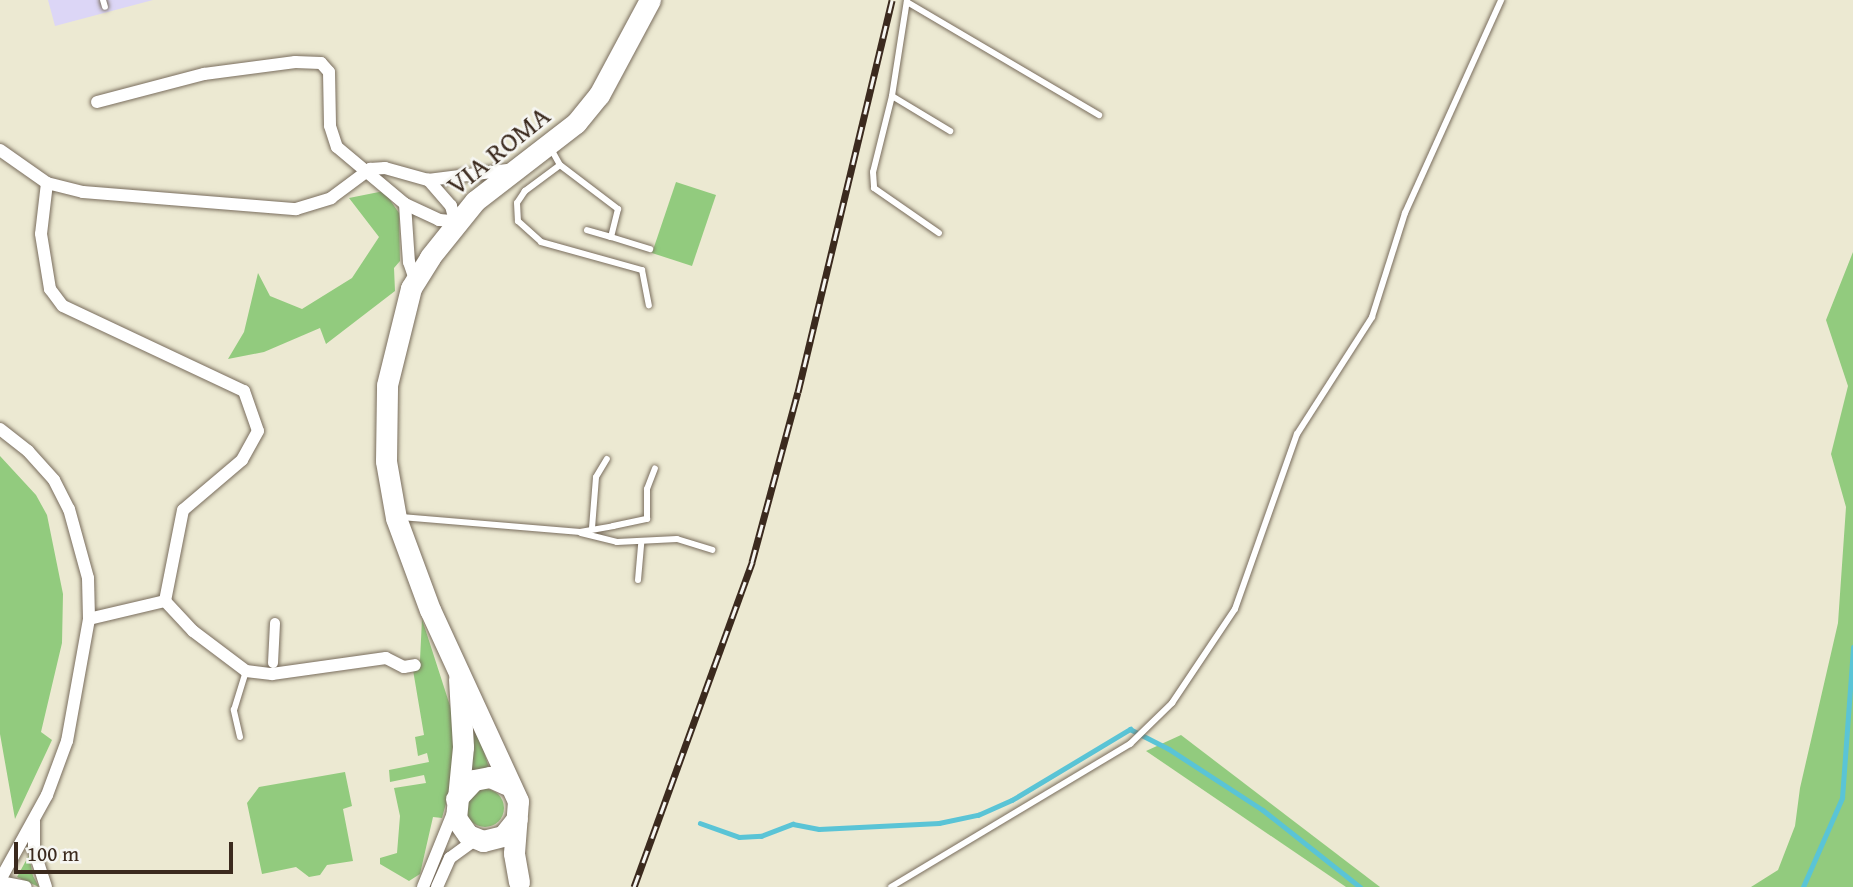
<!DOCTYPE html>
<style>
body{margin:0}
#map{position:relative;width:1853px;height:887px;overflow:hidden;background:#ece9d2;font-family:"Gentium Book Plus",serif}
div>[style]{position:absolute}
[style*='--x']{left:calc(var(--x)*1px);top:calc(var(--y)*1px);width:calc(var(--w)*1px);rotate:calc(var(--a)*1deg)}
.built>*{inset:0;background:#dcd6f6}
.green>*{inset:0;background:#92cb7e}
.round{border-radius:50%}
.stream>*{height:4.5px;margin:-2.25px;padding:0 2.25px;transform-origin:2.25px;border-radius:2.25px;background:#5ac4d6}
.roads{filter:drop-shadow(0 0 2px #796d5d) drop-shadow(0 0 2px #796d5d)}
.service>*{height:6px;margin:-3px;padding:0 3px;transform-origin:3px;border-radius:3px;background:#fff}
.pedestrian>*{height:10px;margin:-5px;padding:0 5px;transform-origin:5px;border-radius:5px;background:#fff}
.minor>*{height:12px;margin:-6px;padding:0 6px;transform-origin:6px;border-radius:6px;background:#fff}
.primary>*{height:21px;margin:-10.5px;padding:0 10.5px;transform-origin:10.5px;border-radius:10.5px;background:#fff}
.rail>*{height:7px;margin-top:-3.5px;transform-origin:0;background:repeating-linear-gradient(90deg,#f6f6f2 0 13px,#3b2a1e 0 26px);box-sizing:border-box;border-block:2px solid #3b2a1e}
span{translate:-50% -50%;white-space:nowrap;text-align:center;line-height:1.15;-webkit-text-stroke:5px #f6f6f2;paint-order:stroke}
.street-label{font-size:28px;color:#3b2a1e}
.scale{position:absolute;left:14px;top:842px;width:219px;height:32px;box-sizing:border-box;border:4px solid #3b2a1e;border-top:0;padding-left:9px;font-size:21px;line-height:24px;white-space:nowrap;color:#3b2a1e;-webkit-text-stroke:5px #f6f6f2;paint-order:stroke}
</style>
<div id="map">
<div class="built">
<i style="clip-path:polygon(48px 0,153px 0,55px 26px)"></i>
</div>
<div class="green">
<i style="clip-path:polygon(676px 182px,716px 195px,692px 266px,652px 253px)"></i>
<i style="clip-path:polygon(384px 191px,399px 213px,400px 261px,394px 268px,395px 291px,326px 344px,320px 328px,264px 352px,228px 359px,244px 332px,258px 273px,270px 296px,302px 309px,352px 278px,379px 237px,349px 198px)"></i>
<i style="clip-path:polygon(1853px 252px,1853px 887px,1751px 887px,1778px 870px,1795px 826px,1800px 788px,1838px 623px,1846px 507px,1831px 454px,1848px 386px,1826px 320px)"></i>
<i style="clip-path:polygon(0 456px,36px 495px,47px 515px,63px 594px,62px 643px,41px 732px,52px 740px,15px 819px,0 734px)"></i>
<i style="clip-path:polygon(422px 619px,453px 715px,454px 774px,442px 818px,433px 817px,420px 874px,409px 881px,380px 864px,380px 858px,397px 853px,400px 816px,394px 788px,426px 783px,424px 775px,390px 782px,389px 770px,429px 762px,427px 753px,418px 756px,415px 737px,424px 735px,413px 670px,420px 660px)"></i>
<i style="clip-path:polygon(470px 706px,489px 768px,468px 773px)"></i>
<i style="clip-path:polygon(1181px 735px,1380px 887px,1346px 887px,1146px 751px)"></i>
<i style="clip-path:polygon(345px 772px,352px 806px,343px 809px,353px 861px,327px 865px,320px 875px,309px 877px,296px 867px,262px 874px,247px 803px,259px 787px)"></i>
<i class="round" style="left:466px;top:789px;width:38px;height:38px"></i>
<i style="clip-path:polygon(29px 855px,33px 876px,39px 887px,17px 877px)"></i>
</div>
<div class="stream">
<i style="--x:700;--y:823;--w:41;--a:19.7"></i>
<i style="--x:739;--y:837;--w:22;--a:-3"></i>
<i style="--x:761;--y:836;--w:34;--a:-21"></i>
<i style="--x:793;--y:824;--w:26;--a:11"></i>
<i style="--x:819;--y:829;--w:120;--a:-2.9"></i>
<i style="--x:939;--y:823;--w:40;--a:-12"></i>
<i style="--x:978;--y:815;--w:37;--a:-24"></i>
<i style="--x:1012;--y:800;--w:138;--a:-31"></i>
<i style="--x:1130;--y:729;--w:44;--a:27.1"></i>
<i style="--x:1169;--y:749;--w:112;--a:33"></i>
<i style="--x:1263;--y:810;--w:124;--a:38.4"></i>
<i style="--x:1803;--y:887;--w:97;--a:-66.3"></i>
<i style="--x:1842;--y:798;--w:151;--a:-85.8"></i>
</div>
<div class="roads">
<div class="service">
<i style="--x:103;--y:0;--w:7;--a:74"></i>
<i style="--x:907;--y:0;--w:97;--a:98.9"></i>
<i style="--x:892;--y:96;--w:78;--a:104"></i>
<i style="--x:873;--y:172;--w:16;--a:86"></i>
<i style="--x:874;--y:188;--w:79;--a:34.7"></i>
<i style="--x:907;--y:2;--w:223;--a:30.5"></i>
<i style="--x:892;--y:96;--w:68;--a:31.1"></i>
<i style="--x:550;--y:147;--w:21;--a:61"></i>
<i style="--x:560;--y:165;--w:44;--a:143.4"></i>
<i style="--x:525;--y:191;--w:14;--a:124"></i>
<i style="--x:517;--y:203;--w:18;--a:87"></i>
<i style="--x:518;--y:221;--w:31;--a:42"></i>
<i style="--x:541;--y:242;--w:105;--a:15.5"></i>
<i style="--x:642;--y:270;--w:36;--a:79"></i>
<i style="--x:560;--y:165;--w:73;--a:37.2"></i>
<i style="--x:618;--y:209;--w:29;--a:104"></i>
<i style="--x:611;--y:237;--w:25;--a:-164"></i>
<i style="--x:611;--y:237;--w:41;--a:17.1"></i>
<i style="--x:401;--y:517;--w:180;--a:4.8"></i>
<i style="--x:580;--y:532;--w:34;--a:-10"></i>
<i style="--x:613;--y:526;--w:35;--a:-12"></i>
<i style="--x:647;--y:519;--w:30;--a:-90"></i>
<i style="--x:647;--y:489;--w:22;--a:-69"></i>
<i style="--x:592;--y:528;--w:51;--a:-85.5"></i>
<i style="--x:596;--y:477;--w:21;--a:-59"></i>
<i style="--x:581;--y:533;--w:37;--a:14"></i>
<i style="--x:617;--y:542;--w:60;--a:-2.9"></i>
<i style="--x:677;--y:539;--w:37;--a:17"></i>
<i style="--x:638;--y:580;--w:37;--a:-85"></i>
<i style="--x:240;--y:737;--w:28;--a:-103"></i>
<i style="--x:234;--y:710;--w:41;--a:-72.9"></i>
<i style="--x:891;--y:887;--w:279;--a:-30.9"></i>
<i style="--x:1130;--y:744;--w:59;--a:-44.3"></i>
<i style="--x:1172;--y:703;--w:113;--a:-56.2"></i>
<i style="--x:1235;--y:609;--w:186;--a:-70.5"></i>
<i style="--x:1297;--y:434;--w:139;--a:-57.3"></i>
<i style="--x:1372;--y:317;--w:109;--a:-72.4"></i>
<i style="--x:1405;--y:213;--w:234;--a:-65.7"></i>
</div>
<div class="pedestrian">
<i style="--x:273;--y:663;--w:40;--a:-87.1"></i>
</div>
<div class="minor">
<i style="--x:97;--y:102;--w:111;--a:-14.7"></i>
<i style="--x:204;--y:74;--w:92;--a:-7.5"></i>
<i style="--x:295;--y:62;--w:26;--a:2"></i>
<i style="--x:321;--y:63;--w:12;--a:48"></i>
<i style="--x:329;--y:72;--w:54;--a:88.9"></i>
<i style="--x:330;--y:126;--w:22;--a:72"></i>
<i style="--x:337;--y:147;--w:89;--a:40"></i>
<i style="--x:405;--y:204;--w:38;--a:25"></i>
<i style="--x:439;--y:220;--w:16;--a:4"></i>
<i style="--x:455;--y:221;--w:16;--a:-105"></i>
<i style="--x:451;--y:206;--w:35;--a:-131"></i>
<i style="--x:0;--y:150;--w:57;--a:35.1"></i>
<i style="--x:47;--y:183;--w:37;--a:14"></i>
<i style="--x:83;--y:192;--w:214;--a:4.6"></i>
<i style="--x:296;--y:209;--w:37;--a:-17"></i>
<i style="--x:331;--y:198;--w:49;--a:-36.6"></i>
<i style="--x:370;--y:169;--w:15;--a:-4"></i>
<i style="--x:385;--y:168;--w:45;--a:15.6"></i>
<i style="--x:428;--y:180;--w:80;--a:-7.2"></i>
<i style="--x:47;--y:183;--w:51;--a:96.7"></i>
<i style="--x:41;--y:234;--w:56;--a:80.7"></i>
<i style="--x:50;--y:289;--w:21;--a:53"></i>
<i style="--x:63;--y:306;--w:200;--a:25.2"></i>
<i style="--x:244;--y:391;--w:42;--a:70.7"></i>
<i style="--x:258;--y:431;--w:33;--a:119"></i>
<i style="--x:242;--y:460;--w:77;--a:139.7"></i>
<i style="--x:183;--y:510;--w:93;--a:101.2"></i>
<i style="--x:165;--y:601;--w:78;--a:166.7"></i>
<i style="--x:405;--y:204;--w:58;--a:86.1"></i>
<i style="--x:409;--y:262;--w:18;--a:71"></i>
<i style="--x:0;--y:429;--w:36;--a:38"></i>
<i style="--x:28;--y:451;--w:39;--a:48"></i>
<i style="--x:54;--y:480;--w:33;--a:63"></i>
<i style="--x:69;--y:509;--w:72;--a:74.6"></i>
<i style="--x:88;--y:578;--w:41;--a:88.6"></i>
<i style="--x:89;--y:619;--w:124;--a:100.2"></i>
<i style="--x:67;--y:741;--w:58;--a:110.3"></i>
<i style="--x:47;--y:795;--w:97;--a:118.9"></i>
<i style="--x:165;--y:601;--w:41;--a:47"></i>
<i style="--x:193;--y:631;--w:66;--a:37"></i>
<i style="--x:246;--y:671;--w:26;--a:7"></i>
<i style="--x:272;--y:674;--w:115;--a:-8"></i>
<i style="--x:386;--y:658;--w:20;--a:27"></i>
<i style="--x:404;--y:667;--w:11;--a:-10"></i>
<i style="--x:34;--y:821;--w:29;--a:90"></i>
<i style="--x:34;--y:850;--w:39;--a:72"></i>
<i style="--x:0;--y:882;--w:26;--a:11"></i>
<i style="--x:423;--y:887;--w:85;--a:-67.9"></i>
<i style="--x:437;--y:887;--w:32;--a:-66"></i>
<i style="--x:450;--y:858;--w:32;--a:-36"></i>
</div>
<div class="primary">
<i style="--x:459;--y:679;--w:68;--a:86.6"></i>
<i style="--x:463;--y:747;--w:71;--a:95.6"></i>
<i style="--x:456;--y:818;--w:21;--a:55"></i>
<i style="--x:468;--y:835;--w:16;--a:22"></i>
<i style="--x:483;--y:841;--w:21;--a:-14"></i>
<i style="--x:503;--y:836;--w:22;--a:-51"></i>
<i style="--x:456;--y:799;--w:26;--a:-47"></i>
<i style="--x:474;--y:780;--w:16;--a:-11"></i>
<i style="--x:490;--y:777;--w:17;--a:24"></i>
<i style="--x:519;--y:882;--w:29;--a:-100"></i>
<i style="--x:514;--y:853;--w:52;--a:-85.6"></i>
<i style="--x:518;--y:801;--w:210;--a:-114.7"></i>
<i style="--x:430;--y:610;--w:98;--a:-110.3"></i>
<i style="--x:396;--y:518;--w:58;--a:-100"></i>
<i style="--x:386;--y:461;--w:76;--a:-89.2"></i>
<i style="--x:387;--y:385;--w:100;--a:-76.1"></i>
<i style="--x:411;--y:288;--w:36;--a:-58"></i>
<i style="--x:430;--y:257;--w:72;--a:-51.2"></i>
<i style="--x:475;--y:201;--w:128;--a:-37.7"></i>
<i style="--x:576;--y:123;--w:36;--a:-51"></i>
<i style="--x:599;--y:95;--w:108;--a:-61.8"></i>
</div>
</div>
<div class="rail">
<i style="--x:634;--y:887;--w:346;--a:-70"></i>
<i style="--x:752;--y:562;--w:176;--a:-74.9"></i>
<i style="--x:798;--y:392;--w:403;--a:-76.5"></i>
</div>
<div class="street-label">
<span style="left:498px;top:150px;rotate:-39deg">VIA ROMA</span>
</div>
<div class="scale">100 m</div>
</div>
